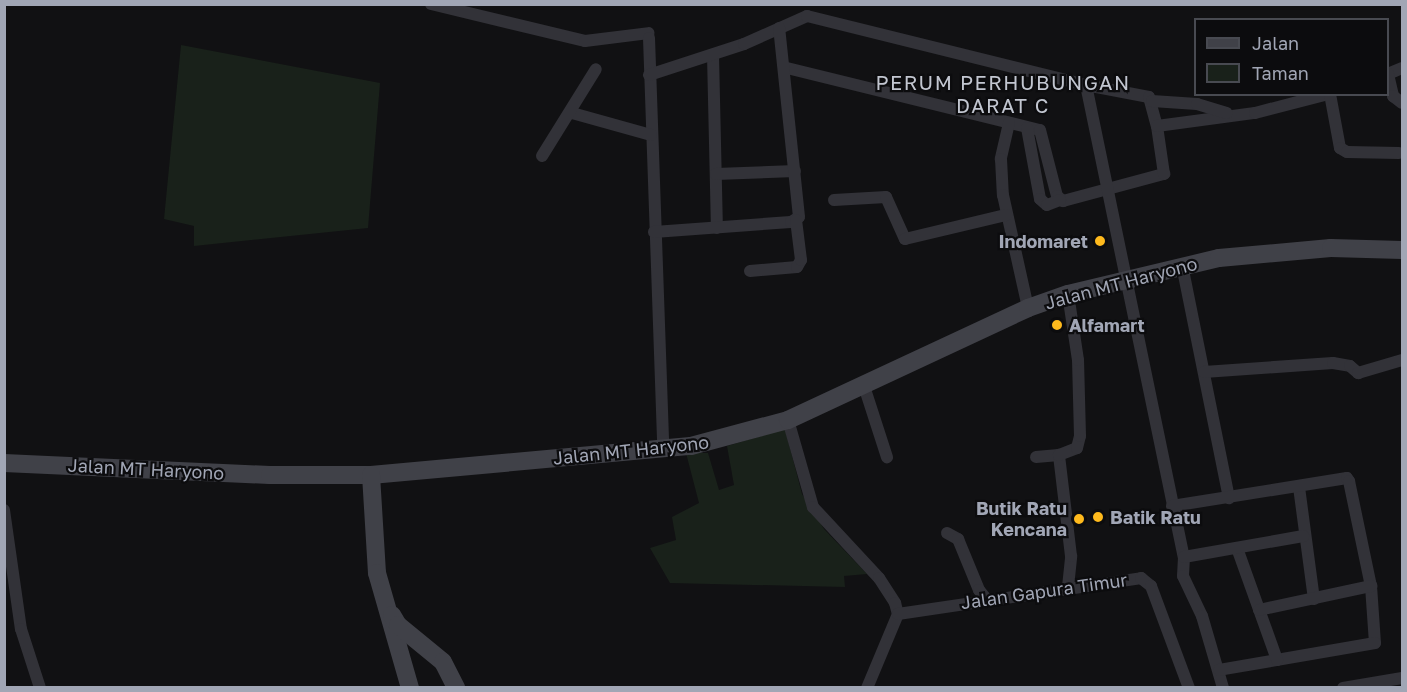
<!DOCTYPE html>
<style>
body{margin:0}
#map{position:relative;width:1407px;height:692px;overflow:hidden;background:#111113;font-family:"Golos Text",sans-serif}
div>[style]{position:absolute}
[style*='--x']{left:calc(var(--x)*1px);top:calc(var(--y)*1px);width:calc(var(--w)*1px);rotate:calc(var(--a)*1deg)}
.green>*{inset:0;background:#19211a}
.street>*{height:12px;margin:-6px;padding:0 6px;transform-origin:6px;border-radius:6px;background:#323238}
.secondary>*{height:18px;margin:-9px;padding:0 9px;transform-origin:9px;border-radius:9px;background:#404148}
.dots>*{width:16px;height:16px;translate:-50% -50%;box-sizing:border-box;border:3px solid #0c0c0e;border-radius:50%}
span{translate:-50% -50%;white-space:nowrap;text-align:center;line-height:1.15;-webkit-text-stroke:4.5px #0c0c0e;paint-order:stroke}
.poi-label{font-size:18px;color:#a1a6b5;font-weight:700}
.right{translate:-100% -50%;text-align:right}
.left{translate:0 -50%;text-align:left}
.street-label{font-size:18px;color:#a1a6b5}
.neighbourhood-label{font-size:20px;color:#c2c6d0;letter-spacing:1.5px}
.frame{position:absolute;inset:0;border:6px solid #a1a6b5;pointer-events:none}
.legend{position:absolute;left:1194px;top:18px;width:195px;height:78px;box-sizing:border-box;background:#0c0c0e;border:2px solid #484a51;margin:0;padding:8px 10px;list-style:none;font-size:18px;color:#a1a6b5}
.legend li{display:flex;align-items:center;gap:12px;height:30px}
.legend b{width:30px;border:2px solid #484a51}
</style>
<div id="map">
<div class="green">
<i style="clip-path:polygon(181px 45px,380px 83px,368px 228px,194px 246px,194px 226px,164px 219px)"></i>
<i style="clip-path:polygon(785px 429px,802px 494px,824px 529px,867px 574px,844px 576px,845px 587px,670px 583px,650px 548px,676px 540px,672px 517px,699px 503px,686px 453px,708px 453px,719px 490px,734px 485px,727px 446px)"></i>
</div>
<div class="street">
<i style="--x:431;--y:4;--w:158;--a:13.5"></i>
<i style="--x:585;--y:41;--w:64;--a:-7.1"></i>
<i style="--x:649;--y:38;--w:411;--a:88"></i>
<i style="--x:713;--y:55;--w:173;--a:88.7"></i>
<i style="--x:787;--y:68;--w:260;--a:13.8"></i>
<i style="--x:1040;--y:130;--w:68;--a:75.6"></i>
<i style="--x:1057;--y:196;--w:8;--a:40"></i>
<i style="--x:1063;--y:201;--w:105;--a:-15"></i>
<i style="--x:1164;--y:174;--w:49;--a:-98.3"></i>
<i style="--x:1402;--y:68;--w:15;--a:157"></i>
<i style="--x:1388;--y:74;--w:23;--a:77"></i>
<i style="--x:1393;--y:96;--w:11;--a:38"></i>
<i style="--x:649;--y:75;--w:100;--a:-18.1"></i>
<i style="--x:744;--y:44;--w:69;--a:-24"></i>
<i style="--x:807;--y:16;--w:287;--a:13.9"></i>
<i style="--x:1086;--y:85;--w:64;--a:10.8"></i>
<i style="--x:1149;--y:97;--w:30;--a:75"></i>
<i style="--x:1157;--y:126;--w:99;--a:-7.6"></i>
<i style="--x:1255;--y:113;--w:75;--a:-14.6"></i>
<i style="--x:1086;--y:85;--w:482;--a:78.3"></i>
<i style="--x:1184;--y:557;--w:19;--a:93"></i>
<i style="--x:1183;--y:576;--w:44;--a:64.6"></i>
<i style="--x:1202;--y:616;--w:75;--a:73.7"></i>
<i style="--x:1330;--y:94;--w:55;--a:79.5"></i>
<i style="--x:1340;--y:148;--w:8;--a:30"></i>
<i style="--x:1347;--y:152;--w:52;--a:1.1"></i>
<i style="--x:1152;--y:101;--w:45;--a:3.8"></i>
<i style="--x:1197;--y:104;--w:31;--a:17"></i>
<i style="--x:572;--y:113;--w:82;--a:15.6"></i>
<i style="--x:1009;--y:123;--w:37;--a:103"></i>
<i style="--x:1001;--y:159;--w:36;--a:87"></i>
<i style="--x:1003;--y:195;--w:116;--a:77.5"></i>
<i style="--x:1027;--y:128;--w:72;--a:79.6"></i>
<i style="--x:1040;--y:199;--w:9;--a:41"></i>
<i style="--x:1047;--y:205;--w:14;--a:-21"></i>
<i style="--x:542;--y:156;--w:102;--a:-58.2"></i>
<i style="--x:716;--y:174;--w:79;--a:-2.2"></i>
<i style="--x:834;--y:200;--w:52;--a:-3.3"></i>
<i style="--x:886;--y:197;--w:46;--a:65.7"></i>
<i style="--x:905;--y:239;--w:104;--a:-13.4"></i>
<i style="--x:654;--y:232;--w:137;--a:-4.2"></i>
<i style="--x:791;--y:222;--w:9;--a:-32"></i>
<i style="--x:799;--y:217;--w:190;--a:-96"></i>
<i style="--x:1182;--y:265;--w:238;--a:78.6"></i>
<i style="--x:750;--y:271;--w:47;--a:-4.9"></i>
<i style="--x:797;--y:267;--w:8;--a:-60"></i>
<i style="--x:801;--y:260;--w:40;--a:-97.1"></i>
<i style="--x:1204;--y:372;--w:129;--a:-4"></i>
<i style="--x:1333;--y:363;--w:17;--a:10"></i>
<i style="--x:1350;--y:366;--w:11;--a:41"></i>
<i style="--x:1358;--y:373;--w:46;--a:-16.5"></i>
<i style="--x:864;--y:386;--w:75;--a:72.1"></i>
<i style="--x:788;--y:420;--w:91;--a:74"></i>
<i style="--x:813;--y:507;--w:97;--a:47.1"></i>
<i style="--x:879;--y:578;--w:30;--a:57"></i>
<i style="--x:895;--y:603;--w:11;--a:75"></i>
<i style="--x:898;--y:614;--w:80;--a:112.7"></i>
<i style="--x:1036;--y:457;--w:23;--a:-5"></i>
<i style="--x:1299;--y:487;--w:113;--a:82.4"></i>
<i style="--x:1172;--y:506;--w:177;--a:-9.1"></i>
<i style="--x:1347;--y:478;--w:4;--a:56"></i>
<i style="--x:1349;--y:481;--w:107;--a:78.2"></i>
<i style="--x:1371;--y:586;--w:57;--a:86"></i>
<i style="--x:1375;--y:643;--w:158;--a:170.2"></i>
<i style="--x:4;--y:510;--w:120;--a:81.9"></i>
<i style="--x:21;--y:629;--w:62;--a:72.1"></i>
<i style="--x:947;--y:533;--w:13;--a:29"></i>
<i style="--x:958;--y:539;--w:55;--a:67.6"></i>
<i style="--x:979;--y:590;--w:13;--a:51"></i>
<i style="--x:1237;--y:548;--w:119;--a:70.3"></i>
<i style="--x:1184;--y:557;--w:121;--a:-10"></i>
<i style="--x:1068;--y:587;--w:31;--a:-84"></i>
<i style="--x:1071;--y:556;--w:102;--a:-96.8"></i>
<i style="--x:1059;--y:455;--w:19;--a:-21"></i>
<i style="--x:1077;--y:448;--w:12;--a:-76"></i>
<i style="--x:1080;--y:436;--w:76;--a:-91.5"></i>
<i style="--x:1078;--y:360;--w:67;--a:-98.6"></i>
<i style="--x:1259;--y:610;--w:115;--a:-12.1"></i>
<i style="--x:898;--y:614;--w:246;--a:-8.4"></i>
<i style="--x:1141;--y:578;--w:13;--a:39"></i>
<i style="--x:1151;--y:586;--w:109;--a:69.6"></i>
<i style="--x:1343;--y:688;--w:60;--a:-9.6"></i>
</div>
<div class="secondary">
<i style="--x:4;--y:463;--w:266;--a:2.6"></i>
<i style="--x:270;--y:475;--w:101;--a:0"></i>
<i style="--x:371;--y:475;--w:321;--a:-5.2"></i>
<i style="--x:691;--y:446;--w:100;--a:-15"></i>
<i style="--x:788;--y:420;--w:265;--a:-25"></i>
<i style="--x:1028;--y:308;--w:42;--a:-19.3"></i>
<i style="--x:1068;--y:294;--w:155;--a:-13.4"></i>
<i style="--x:1219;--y:258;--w:112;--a:-5.1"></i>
<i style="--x:1331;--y:248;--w:71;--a:1.6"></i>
<i style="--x:371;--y:475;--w:98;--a:86.5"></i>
<i style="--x:377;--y:573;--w:120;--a:74"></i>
<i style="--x:392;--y:615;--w:12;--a:59"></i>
<i style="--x:398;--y:625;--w:58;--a:39.4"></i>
<i style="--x:443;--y:662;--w:29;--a:63"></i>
</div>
<div class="dots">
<i style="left:1100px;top:241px;background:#ffba1d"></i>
<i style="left:1057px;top:325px;background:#ffba1d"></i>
<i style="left:1098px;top:517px;background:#ffba1d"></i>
<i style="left:1079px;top:519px;background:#ffba1d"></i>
</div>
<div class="poi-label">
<span class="right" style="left:1088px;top:241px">Indomaret</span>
<span class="left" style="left:1069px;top:325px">Alfamart</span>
<span class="right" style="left:1067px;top:519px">Butik Ratu<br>Kencana</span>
<span class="left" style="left:1110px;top:517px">Batik Ratu</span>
</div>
<div class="street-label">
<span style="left:1121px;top:283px;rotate:-15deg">Jalan MT Haryono</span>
<span style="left:631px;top:450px;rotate:-6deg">Jalan MT Haryono</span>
<span style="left:146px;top:469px;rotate:3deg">Jalan MT Haryono</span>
<span style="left:1044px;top:591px;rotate:-8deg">Jalan Gapura Timur</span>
</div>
<div class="neighbourhood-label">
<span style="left:1003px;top:94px">PERUM PERHUBUNGAN<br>DARAT C</span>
</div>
<div class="frame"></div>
<ul class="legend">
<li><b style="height:8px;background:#404148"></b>Jalan</li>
<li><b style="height:16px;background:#19211a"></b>Taman</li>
</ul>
</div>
